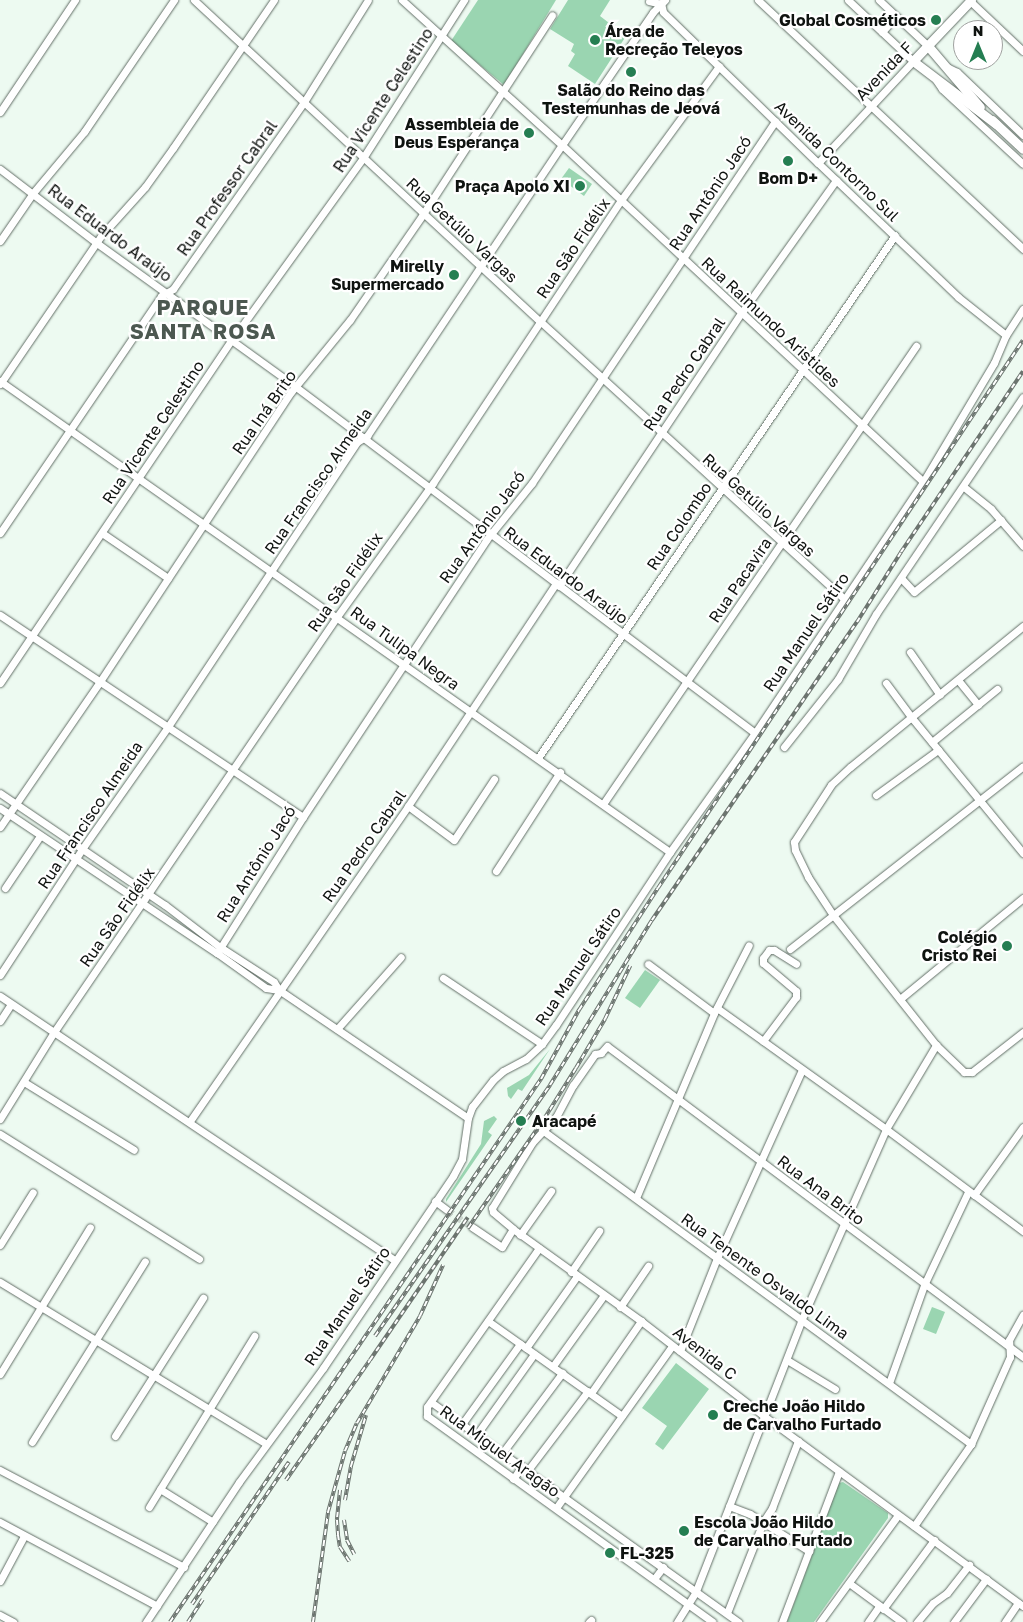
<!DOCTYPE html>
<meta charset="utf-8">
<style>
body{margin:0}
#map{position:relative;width:1023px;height:1622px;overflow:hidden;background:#edfaf1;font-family:"Golos Text",sans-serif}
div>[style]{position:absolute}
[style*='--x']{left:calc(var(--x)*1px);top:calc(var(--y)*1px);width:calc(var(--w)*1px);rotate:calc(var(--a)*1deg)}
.green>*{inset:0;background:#9ad5b1}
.minor-tunnel>*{height:7px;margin-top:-3.5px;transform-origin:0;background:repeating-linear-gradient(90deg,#ccd7cf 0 7px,transparent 0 10.5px)}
.roads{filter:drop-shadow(0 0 1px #636f67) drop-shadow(0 0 1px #636f67)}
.minor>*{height:7px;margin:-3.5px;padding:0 3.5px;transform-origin:3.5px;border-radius:3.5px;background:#fff}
.tertiary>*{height:9px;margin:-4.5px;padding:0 4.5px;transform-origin:4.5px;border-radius:4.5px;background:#fff}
.rail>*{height:4px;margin-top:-2px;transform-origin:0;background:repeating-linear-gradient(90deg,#fff 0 5.5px,#6c746f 0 11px);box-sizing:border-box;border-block:1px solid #6c746f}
.dots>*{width:14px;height:14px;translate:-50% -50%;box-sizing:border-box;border:2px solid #fff;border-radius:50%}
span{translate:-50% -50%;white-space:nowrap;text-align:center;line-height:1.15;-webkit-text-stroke:4.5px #fff;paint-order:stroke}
.poi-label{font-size:16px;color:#0f1310;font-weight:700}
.right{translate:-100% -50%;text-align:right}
.left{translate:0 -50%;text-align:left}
.street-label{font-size:16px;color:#0f1310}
.district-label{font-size:21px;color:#4c5850;font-weight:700;letter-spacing:1px}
.north{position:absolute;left:953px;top:20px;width:50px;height:50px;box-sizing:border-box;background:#fff;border:1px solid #9fa19f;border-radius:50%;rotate:0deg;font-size:14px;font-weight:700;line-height:20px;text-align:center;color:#0f1310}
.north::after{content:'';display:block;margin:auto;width:18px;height:22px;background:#257e52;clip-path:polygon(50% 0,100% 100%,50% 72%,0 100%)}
</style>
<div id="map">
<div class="green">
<i style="clip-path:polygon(478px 0,556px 0,504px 85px,451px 41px)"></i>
<i style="clip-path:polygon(568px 0,610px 0,600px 16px,626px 36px,595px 84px,568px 66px,575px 54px,571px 51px,574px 44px,550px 29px)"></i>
<i style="clip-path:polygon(569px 168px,592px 184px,584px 196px,561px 179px)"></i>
<i style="clip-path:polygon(645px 970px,660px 980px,640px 1008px,625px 998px)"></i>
<i style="clip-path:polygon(550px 1049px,522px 1091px,518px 1089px,511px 1099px,508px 1096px,507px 1088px,529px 1075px)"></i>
<i style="clip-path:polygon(494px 1116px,497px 1119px,488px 1132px,492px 1135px,446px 1202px,446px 1199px,481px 1144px,484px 1121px)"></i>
<i style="clip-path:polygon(932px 1307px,945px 1312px,936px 1334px,923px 1329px)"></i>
<i style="clip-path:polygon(676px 1363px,709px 1389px,663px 1450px,655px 1444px,667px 1426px,642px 1408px)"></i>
<i style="clip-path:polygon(843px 1482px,888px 1513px,888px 1518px,814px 1622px,787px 1622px,839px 1483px)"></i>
</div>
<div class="minor-tunnel">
<i style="--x:447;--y:1210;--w:30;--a:34"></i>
</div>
<div class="roads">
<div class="minor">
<i style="--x:194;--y:0;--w:473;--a:42.9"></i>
<i style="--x:541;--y:322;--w:412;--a:42.4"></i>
<i style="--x:402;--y:0;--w:216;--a:42.2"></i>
<i style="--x:562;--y:145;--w:494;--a:43"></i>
<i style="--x:758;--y:0;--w:364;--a:43.2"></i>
<i style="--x:879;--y:0;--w:67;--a:43.2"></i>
<i style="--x:969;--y:0;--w:74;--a:43.4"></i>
<i style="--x:649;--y:1;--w:12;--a:14"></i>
<i style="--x:661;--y:3;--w:9;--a:77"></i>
<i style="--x:663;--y:12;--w:216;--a:44.3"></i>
<i style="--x:818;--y:163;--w:194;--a:43.7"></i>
<i style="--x:958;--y:297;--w:61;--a:38.4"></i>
<i style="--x:882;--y:32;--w:21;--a:-49"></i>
<i style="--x:949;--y:68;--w:9;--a:27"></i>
<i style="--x:957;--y:72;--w:91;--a:43.7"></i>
<i style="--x:936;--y:80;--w:11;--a:56"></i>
<i style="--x:942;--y:89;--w:110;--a:42.8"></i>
<i style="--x:0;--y:112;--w:135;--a:-56.2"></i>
<i style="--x:818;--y:163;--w:139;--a:-47"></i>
<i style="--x:913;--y:61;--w:89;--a:-136.8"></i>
<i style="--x:0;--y:169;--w:123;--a:37.4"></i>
<i style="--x:98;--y:244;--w:244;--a:35.8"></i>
<i style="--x:296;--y:387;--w:575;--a:37.01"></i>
<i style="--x:0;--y:241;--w:58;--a:-55.5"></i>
<i style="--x:33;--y:193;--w:80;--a:-50.1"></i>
<i style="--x:84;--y:132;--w:160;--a:-55.7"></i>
<i style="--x:0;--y:381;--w:819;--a:35.11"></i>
<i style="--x:0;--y:384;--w:179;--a:-55.7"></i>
<i style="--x:101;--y:236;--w:66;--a:-48.1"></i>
<i style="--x:145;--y:187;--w:48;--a:-54.3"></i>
<i style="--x:173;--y:148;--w:179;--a:-55.7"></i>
<i style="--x:964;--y:487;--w:35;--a:39"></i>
<i style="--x:991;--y:509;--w:49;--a:49.1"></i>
<i style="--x:0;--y:533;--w:287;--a:-55.8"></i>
<i style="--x:161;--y:296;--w:14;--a:-30"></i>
<i style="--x:173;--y:289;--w:228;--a:-55"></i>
<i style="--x:304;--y:102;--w:120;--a:-57.9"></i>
<i style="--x:102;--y:533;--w:80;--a:34.3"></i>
<i style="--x:901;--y:578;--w:19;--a:47"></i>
<i style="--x:914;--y:592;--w:113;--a:-39.6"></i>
<i style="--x:559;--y:586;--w:329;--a:-56.3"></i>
<i style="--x:742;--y:312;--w:162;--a:-54.5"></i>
<i style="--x:0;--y:615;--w:364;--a:33.7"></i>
<i style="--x:1023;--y:626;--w:223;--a:140.8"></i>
<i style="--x:850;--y:767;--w:26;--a:137"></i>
<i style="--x:831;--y:785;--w:68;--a:123"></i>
<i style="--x:794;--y:842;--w:8;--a:83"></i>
<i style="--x:795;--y:850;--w:30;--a:64"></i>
<i style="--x:808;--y:877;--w:45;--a:56.7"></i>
<i style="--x:833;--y:915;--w:166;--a:51.6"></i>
<i style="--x:936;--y:1045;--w:39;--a:44"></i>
<i style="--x:964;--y:1072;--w:8;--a:0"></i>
<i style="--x:972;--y:1072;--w:65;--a:-38.1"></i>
<i style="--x:910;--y:652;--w:52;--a:55.1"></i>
<i style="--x:958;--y:680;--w:32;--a:51"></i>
<i style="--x:0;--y:683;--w:413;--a:-56"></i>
<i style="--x:231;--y:341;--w:226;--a:-54.2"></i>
<i style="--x:363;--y:158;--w:188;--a:-57.4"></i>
<i style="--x:886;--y:683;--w:44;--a:53.4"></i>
<i style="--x:912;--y:718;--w:175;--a:50.6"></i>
<i style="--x:932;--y:742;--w:84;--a:-39.2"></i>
<i style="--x:784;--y:747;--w:87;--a:-51.5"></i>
<i style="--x:838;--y:679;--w:75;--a:-59.7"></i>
<i style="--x:876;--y:614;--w:262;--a:-55.9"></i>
<i style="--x:538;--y:758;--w:633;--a:-55.68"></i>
<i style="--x:0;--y:793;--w:199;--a:34.2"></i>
<i style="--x:165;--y:905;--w:69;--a:37.4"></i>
<i style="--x:220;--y:947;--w:64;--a:32.9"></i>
<i style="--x:274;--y:982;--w:9;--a:58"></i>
<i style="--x:876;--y:795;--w:77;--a:-36"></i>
<i style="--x:603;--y:804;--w:555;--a:-55.65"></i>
<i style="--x:408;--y:806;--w:57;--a:36.5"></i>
<i style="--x:454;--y:840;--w:73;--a:-56.7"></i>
<i style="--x:0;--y:808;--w:261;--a:33.8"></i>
<i style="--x:217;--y:953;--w:60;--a:35.5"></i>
<i style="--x:266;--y:988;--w:13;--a:9"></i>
<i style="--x:279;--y:990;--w:228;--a:34.1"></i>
<i style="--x:0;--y:827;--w:175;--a:-55.5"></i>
<i style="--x:99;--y:683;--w:349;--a:-56.6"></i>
<i style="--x:291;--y:392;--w:93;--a:-50.7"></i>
<i style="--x:350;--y:320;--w:129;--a:-55.4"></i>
<i style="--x:423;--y:214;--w:237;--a:-57"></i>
<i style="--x:496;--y:871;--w:118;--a:-57.1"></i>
<i style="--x:5;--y:888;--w:63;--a:-56.1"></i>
<i style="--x:790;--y:949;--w:296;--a:-38.1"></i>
<i style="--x:217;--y:953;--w:161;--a:-57.7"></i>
<i style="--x:303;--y:817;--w:332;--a:-56.5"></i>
<i style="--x:486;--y:540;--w:73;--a:-51.1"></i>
<i style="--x:532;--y:483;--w:436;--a:-56.1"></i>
<i style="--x:648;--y:964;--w:82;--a:36.6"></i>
<i style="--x:0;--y:975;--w:150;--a:-56.9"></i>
<i style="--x:82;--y:849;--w:148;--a:-54.9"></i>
<i style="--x:167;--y:728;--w:343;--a:-56.4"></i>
<i style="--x:357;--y:442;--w:12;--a:-31"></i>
<i style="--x:367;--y:436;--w:350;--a:-56.2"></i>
<i style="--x:562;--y:145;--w:161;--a:-55.6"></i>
<i style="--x:653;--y:12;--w:17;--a:-45"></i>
<i style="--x:443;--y:978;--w:119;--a:33.7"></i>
<i style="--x:0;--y:996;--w:475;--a:33.8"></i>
<i style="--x:900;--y:999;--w:159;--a:-39.4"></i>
<i style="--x:717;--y:1008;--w:208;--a:35.6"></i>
<i style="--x:886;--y:1129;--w:171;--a:36.7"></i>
<i style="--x:0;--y:1021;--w:20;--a:-57"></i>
<i style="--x:337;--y:1029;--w:96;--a:-48.4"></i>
<i style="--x:763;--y:1041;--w:55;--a:-53.1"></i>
<i style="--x:796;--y:997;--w:6;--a:-90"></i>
<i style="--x:796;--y:991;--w:43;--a:-139.7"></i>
<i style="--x:763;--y:963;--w:5;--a:-90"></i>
<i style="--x:763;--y:958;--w:10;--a:-53"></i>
<i style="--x:769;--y:950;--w:5;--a:0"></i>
<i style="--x:774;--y:950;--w:26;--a:32"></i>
<i style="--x:24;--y:1082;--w:129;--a:31.7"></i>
<i style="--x:0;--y:1119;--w:102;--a:-58.2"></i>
<i style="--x:54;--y:1032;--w:501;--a:-55.74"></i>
<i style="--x:336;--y:618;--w:166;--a:-54.3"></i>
<i style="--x:433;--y:483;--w:340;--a:-56.4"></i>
<i style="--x:621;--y:200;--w:166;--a:-53.8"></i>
<i style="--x:190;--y:1121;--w:383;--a:-55.3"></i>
<i style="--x:408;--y:806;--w:268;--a:-56.4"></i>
<i style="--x:542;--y:1130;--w:532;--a:36.2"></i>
<i style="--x:0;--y:1134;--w:235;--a:32.1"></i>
<i style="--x:974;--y:1195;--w:84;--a:-54.2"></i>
<i style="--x:636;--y:1198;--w:201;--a:-67.1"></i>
<i style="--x:714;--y:1013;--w:76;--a:-62.8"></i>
<i style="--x:435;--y:1201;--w:15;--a:37"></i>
<i style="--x:472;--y:1227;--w:36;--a:34"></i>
<i style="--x:502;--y:1247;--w:21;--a:-59"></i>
<i style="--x:520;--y:1235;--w:54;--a:-54.8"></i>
<i style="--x:0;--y:1245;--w:62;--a:-58.1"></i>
<i style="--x:539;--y:1248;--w:194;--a:125.2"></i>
<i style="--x:427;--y:1407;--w:9;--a:90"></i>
<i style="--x:427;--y:1416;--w:352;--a:35.8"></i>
<i style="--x:571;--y:1272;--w:50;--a:-55.7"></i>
<i style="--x:0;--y:1282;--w:311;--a:31.3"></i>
<i style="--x:620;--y:1307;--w:50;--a:-55.7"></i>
<i style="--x:488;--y:1321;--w:164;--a:35.3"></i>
<i style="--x:526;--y:1348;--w:88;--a:-54.7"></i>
<i style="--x:680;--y:1351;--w:100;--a:-68.3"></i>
<i style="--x:717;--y:1258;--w:206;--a:-65.7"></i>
<i style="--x:1023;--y:1357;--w:519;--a:-143.22"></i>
<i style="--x:607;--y:1046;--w:9;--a:131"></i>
<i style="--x:601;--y:1053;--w:6;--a:171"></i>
<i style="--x:595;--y:1054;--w:38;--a:125"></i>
<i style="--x:573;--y:1085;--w:36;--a:118"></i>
<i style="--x:556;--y:1117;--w:35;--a:133"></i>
<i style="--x:532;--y:1143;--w:76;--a:121.6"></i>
<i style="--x:492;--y:1208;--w:4;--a:76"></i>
<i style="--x:493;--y:1212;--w:26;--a:40"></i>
<i style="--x:513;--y:1229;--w:158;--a:35.7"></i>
<i style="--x:641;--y:1321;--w:155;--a:37.7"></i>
<i style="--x:764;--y:1416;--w:321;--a:36.3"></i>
<i style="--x:787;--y:1360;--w:56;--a:31.1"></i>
<i style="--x:553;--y:1366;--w:87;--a:-54.3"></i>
<i style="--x:0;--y:1374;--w:172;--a:-58.5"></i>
<i style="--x:889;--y:1383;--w:104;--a:-70.3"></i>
<i style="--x:924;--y:1285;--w:103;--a:-64.7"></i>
<i style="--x:591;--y:1393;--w:88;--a:-55.2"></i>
<i style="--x:431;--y:1402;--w:378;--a:35.6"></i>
<i style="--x:462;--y:1424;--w:99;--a:-54.1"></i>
<i style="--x:477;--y:1434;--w:98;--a:-54.5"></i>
<i style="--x:115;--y:1436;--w:164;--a:-57.5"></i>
<i style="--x:32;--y:1442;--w:213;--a:-58"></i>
<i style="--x:503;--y:1452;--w:99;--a:-53.2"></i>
<i style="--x:0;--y:1470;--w:208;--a:27.8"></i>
<i style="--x:528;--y:1470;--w:99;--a:-52.8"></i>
<i style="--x:513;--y:1479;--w:16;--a:-55"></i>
<i style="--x:160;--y:1489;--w:62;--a:31.9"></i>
<i style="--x:729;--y:1506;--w:22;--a:21"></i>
<i style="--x:750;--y:1514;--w:70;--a:32.1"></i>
<i style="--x:149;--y:1507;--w:201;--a:-58.4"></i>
<i style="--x:556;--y:1508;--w:199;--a:-54.4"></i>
<i style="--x:0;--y:1522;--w:178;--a:28.1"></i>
<i style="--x:914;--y:1526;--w:100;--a:-55.2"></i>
<i style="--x:971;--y:1444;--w:95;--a:-65.9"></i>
<i style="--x:1010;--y:1357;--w:17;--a:-93"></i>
<i style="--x:1009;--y:1340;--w:29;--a:-61"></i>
<i style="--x:654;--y:1579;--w:15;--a:-53"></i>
<i style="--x:0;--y:1581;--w:51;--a:-61.9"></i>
<i style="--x:849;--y:1583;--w:66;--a:36.3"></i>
<i style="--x:883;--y:1609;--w:86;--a:-53.5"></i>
<i style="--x:727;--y:1613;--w:98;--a:-68.4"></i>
<i style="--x:763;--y:1522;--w:17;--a:-57"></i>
<i style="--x:772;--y:1508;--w:72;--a:-68.8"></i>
<i style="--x:0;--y:1615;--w:15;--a:28"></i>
<i style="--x:146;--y:1622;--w:168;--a:-56.4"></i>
<i style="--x:239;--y:1482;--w:142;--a:-53.6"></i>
<i style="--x:323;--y:1368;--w:232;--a:-55.9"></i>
<i style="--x:453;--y:1176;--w:19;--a:-62"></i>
<i style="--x:462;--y:1159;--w:41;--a:-81.7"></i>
<i style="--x:468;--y:1118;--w:12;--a:-70"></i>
<i style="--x:472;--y:1107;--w:34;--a:-52"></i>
<i style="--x:493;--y:1080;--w:13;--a:-42"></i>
<i style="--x:503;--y:1071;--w:26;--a:-28"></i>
<i style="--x:526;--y:1059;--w:22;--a:-43"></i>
<i style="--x:542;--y:1044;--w:24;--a:-54"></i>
<i style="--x:556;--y:1025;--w:207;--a:-56.6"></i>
<i style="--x:670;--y:852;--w:146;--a:-54.5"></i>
<i style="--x:755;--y:733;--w:302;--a:-56.2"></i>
<i style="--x:923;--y:482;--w:139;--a:-59.2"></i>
<i style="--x:994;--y:363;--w:30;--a:-67"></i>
<i style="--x:1006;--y:335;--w:31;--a:-57"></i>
<i style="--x:589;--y:1622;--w:3;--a:-45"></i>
<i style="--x:677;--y:1622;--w:36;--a:-58"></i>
<i style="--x:696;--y:1591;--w:290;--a:-68.7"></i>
<i style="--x:801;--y:1321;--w:210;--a:-66.1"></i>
<i style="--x:886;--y:1129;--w:98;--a:-59.2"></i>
<i style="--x:782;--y:1622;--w:161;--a:-69.3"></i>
<i style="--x:820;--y:1622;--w:132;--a:-53.9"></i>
<i style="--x:868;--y:1622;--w:19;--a:-55"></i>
<i style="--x:917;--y:1622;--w:25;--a:-50"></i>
<i style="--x:933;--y:1603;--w:17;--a:-36"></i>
<i style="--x:947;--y:1593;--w:36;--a:-52"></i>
<i style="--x:954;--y:1622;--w:54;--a:-53.3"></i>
<i style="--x:1005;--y:1622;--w:23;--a:-56"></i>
</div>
<div class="tertiary">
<i style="--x:971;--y:0;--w:84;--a:133.6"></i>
<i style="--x:913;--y:61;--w:104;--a:37.2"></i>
<i style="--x:928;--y:46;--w:80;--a:49.6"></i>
<i style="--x:992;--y:120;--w:42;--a:43.1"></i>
</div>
</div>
<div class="rail">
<i style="--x:468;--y:1228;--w:133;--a:-55.1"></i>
<i style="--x:544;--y:1119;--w:60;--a:-57.9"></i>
<i style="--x:576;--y:1068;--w:57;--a:-59.4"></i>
<i style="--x:605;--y:1019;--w:59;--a:-64.7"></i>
<i style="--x:375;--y:1336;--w:306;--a:-55.1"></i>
<i style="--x:550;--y:1085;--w:194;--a:-58.3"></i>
<i style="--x:652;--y:920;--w:362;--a:-55.5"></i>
<i style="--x:857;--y:622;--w:83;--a:-57.8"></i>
<i style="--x:901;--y:552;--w:218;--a:-56"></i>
<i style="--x:286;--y:1480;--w:146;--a:-55"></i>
<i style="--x:370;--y:1360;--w:173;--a:-55.6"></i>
<i style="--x:340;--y:1490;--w:30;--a:96"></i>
<i style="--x:337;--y:1520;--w:15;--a:86"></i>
<i style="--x:338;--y:1535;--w:12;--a:81"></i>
<i style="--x:340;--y:1547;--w:17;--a:57"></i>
<i style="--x:345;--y:1500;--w:35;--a:-80"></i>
<i style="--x:351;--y:1466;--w:53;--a:-73.6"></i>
<i style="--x:344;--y:1520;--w:20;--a:81"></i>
<i style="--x:347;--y:1540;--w:16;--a:63"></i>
<i style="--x:192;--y:1604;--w:172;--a:-55.7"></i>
<i style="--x:170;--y:1622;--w:658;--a:-55.66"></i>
<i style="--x:541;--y:1079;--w:79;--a:-61.2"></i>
<i style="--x:579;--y:1010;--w:145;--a:-57.1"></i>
<i style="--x:658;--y:888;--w:658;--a:-56.33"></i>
<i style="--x:188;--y:1622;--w:27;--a:-57"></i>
<i style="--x:313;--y:1622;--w:111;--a:-82.2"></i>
<i style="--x:328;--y:1512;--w:63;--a:-74.4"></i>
<i style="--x:345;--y:1451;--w:30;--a:-67"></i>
<i style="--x:357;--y:1423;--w:124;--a:-59.5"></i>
<i style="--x:420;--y:1316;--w:56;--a:-65.7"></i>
</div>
<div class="dots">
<i style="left:936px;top:20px;background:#257e52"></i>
<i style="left:595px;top:40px;background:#257e52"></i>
<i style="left:631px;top:72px;background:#257e52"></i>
<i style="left:529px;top:133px;background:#257e52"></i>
<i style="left:788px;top:161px;background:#257e52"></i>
<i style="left:580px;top:186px;background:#257e52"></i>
<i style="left:454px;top:275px;background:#257e52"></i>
<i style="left:1007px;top:946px;background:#257e52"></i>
<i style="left:521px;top:1121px;background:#257e52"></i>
<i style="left:713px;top:1415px;background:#257e52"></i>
<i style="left:684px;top:1531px;background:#257e52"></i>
<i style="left:610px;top:1553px;background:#257e52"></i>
</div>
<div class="poi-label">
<span class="right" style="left:926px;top:20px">Global Cosméticos</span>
<span class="left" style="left:605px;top:40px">Área de<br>Recreção Teleyos</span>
<span style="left:631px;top:99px">Salão do Reino das<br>Testemunhas de Jeová</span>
<span class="right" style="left:519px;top:133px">Assembleia de<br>Deus Esperança</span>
<span style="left:788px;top:178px">Bom D+</span>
<span class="right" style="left:570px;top:186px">Praça Apolo XI</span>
<span class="right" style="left:444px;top:275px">Mirelly<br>Supermercado</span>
<span class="right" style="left:997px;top:946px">Colégio<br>Cristo Rei</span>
<span class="left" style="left:532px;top:1121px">Aracapé</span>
<span class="left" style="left:723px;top:1415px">Creche João Hildo<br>de Carvalho Furtado</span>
<span class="left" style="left:694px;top:1531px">Escola João Hildo<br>de Carvalho Furtado</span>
<span class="left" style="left:620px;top:1553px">FL-325</span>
</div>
<div class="street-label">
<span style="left:884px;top:71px;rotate:-46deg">Avenida F</span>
<span style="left:383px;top:100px;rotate:-57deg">Rua Vicente Celestino</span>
<span style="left:837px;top:161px;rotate:44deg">Avenida Contorno Sul</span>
<span style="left:227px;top:188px;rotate:-55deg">Rua Professor Cabral</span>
<span style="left:710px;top:193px;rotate:-56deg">Rua Antônio Jacó</span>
<span style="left:462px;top:230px;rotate:43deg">Rua Getúlio Vargas</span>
<span style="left:110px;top:233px;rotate:37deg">Rua Eduardo Araújo</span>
<span style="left:573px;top:248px;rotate:-56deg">Rua São Fidélix</span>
<span style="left:771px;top:322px;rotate:43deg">Rua Raimundo Aristides</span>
<span style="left:684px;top:374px;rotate:-56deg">Rua Pedro Cabral</span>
<span style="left:264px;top:412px;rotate:-55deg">Rua Iná Brito</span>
<span style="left:153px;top:432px;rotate:-56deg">Rua Vicente Celestino</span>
<span style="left:318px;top:481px;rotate:-55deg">Rua Francisco Almeida</span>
<span style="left:759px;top:505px;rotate:42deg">Rua Getúlio Vargas</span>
<span style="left:679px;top:526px;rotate:-56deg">Rua Colombo</span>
<span style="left:482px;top:527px;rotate:-54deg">Rua Antônio Jacó</span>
<span style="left:566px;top:575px;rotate:37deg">Rua Eduardo Araújo</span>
<span style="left:740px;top:580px;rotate:-56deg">Rua Pacavira</span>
<span style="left:345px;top:582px;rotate:-55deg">Rua São Fidélix</span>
<span style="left:806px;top:632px;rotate:-56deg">Rua Manuel Sátiro</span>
<span style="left:405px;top:648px;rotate:36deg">Rua Tulipa Negra</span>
<span style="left:90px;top:815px;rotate:-56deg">Rua Francisco Almeida</span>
<span style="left:364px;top:846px;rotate:-55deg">Rua Pedro Cabral</span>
<span style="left:256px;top:864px;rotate:-58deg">Rua Antônio Jacó</span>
<span style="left:117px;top:917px;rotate:-55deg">Rua São Fidélix</span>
<span style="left:578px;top:966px;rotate:-56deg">Rua Manuel Sátiro</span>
<span style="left:821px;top:1190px;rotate:37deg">Rua Ana Brito</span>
<span style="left:765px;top:1276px;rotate:36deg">Rua Tenente Osvaldo Lima</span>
<span style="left:347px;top:1306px;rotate:-56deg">Rua Manuel Sátiro</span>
<span style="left:705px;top:1353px;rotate:38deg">Avenida C</span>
<span style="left:500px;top:1451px;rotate:36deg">Rua Miguel Aragão</span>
</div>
<div class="district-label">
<span style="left:203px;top:319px">PARQUE<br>SANTA ROSA</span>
</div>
<div class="north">N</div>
</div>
